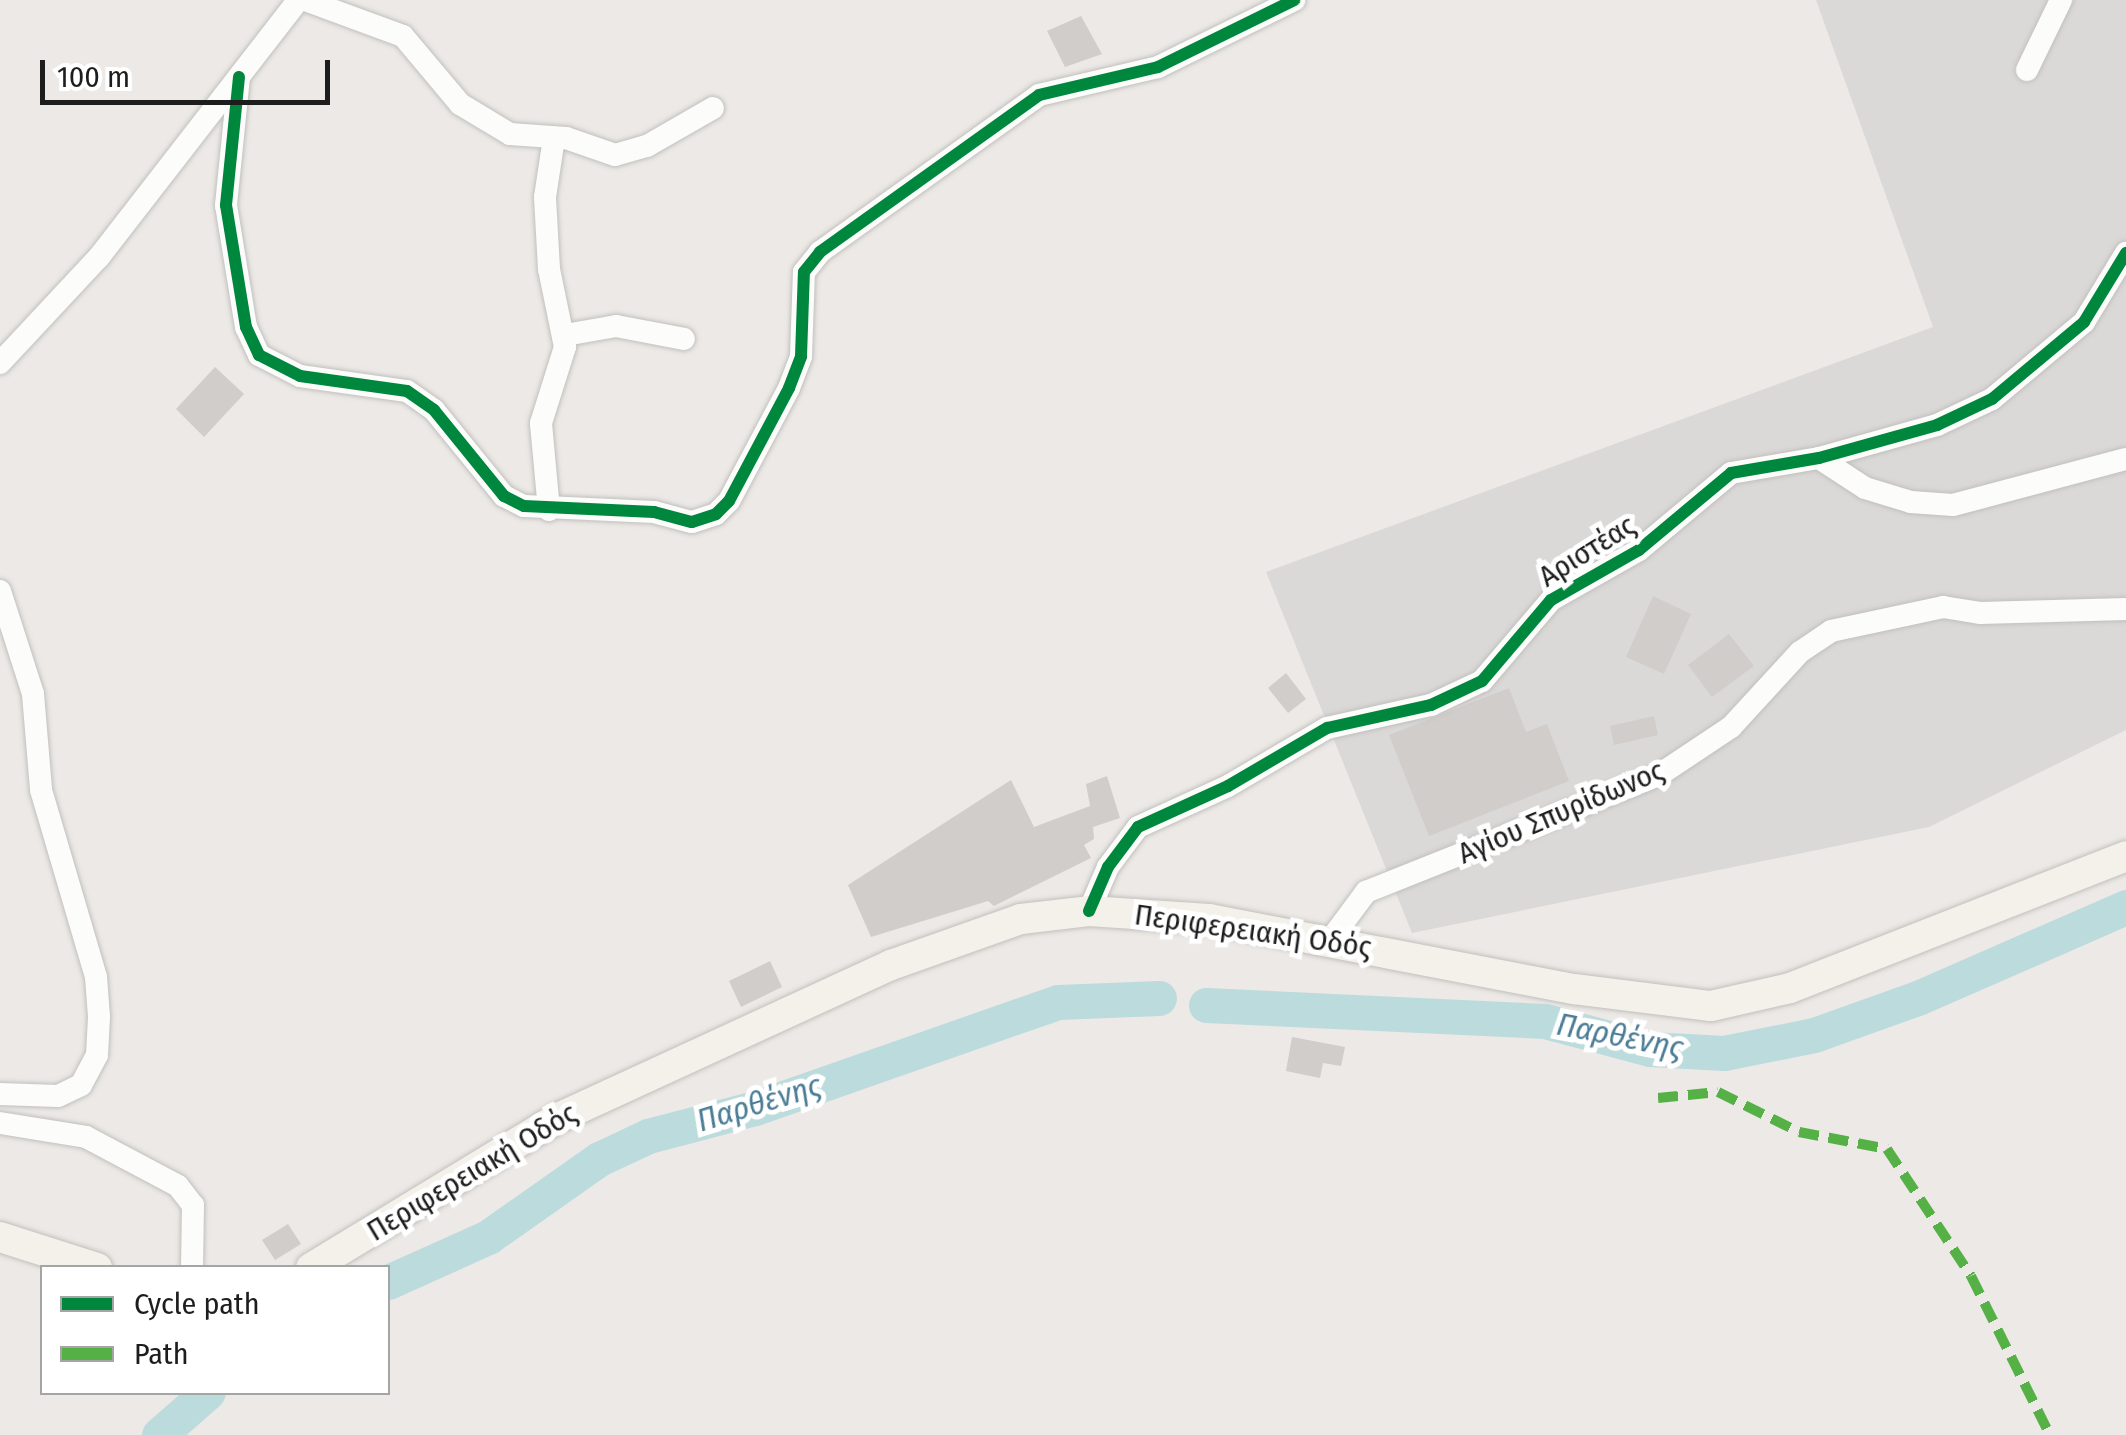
<!DOCTYPE html>
<meta charset="utf-8">
<style>
body{margin:0}
#map{position:relative;width:2126px;height:1435px;overflow:hidden;background:#ece9e6;font-family:"Fira Sans Condensed",sans-serif}
div>[style]{position:absolute}
[style*='--x']{left:calc(var(--x)*1px);top:calc(var(--y)*1px);width:calc(var(--w)*1px);rotate:calc(var(--a)*1deg)}
.residential>*{inset:0;background:#dbd9d8}
.river>*{height:35px;margin:-17.5px;padding:0 17.5px;transform-origin:17.5px;border-radius:17.5px;background:#bcdbdc}
.building>*{inset:0;background:#d0cdcb}
.roads{filter:drop-shadow(0 0 2px #c1c0be) drop-shadow(0 0 2px #c1c0be)}
.street>*{height:22px;margin:-11px;padding:0 11px;transform-origin:11px;border-radius:11px;background:#fcfcfb}
.secondary>*{height:30px;margin:-15px;padding:0 15px;transform-origin:15px;border-radius:15px;background:#f3f1ea}
.quiet>*{height:10px;margin-top:-5px;transform-origin:0;background:repeating-linear-gradient(90deg,#55b145 0 20px,transparent 0 30px)}
.cycleway>*{height:12px;margin:-6px;padding:0 6px;transform-origin:6px;border-radius:6px;background:#00873e}
span{translate:-50% -50%;white-space:nowrap;text-align:center;line-height:1.15;-webkit-text-stroke:10px #fff;paint-order:stroke}
.street-label{font-size:30px;color:#1d1d1d}
.water-label{font-size:32px;color:#4b7c96;font-style:italic}
.legend{position:absolute;left:40px;top:1265px;width:350px;height:130px;box-sizing:border-box;background:#fff;border:2px solid #a5a5a5;margin:0;padding:12px 18px;list-style:none;font-size:30px;color:#1d1d1d}
.legend li{display:flex;align-items:center;gap:20px;height:50px}
.legend b{width:50px;border:2px solid #a5a5a5}
.scale{position:absolute;left:40px;top:60px;width:290px;height:45px;box-sizing:border-box;border:5px solid #1d1d1d;border-top:0;padding-left:12px;font-size:30px;line-height:35px;white-space:nowrap;color:#1d1d1d;-webkit-text-stroke:8px #fff;paint-order:stroke}
</style>
<div id="map">
<div class="residential">
<i style="clip-path:polygon(1816px 0,2126px 0,2126px 730px,1929px 827px,1412px 933px,1266px 572px,1933px 327px)"></i>
</div>
<div class="river">
<i style="--x:1206;--y:1005;--w:339;--a:2.7"></i>
<i style="--x:1545;--y:1021;--w:109;--a:14.9"></i>
<i style="--x:1650;--y:1049;--w:74;--a:3.1"></i>
<i style="--x:1724;--y:1053;--w:92;--a:-11.3"></i>
<i style="--x:1814;--y:1035;--w:113;--a:-19.7"></i>
<i style="--x:1920;--y:997;--w:225;--a:-23.6"></i>
<i style="--x:388;--y:1282;--w:110;--a:-24.2"></i>
<i style="--x:488;--y:1237;--w:136;--a:-35.1"></i>
<i style="--x:599;--y:1159;--w:54;--a:-25.1"></i>
<i style="--x:648;--y:1136;--w:111;--a:-14.7"></i>
<i style="--x:755;--y:1108;--w:321;--a:-19.3"></i>
<i style="--x:1058;--y:1002;--w:101;--a:-2.3"></i>
<i style="--x:159;--y:1435;--w:65;--a:-41.3"></i>
</div>
<div class="building">
<i style="clip-path:polygon(1081px 16px,1102px 54px,1065px 67px,1047px 31px)"></i>
<i style="clip-path:polygon(215px 367px,244px 394px,204px 437px,176px 409px)"></i>
<i style="clip-path:polygon(1653px 596px,1691px 614px,1664px 674px,1626px 657px)"></i>
<i style="clip-path:polygon(1729px 634px,1754px 666px,1712px 697px,1688px 665px)"></i>
<i style="clip-path:polygon(1286px 673px,1306px 699px,1288px 713px,1268px 688px)"></i>
<i style="clip-path:polygon(1509px 688px,1526px 732px,1547px 724px,1569px 781px,1429px 836px,1389px 735px)"></i>
<i style="clip-path:polygon(1654px 716px,1658px 735px,1614px 745px,1610px 726px)"></i>
<i style="clip-path:polygon(1107px 776px,1120px 818px,1093px 827px,1094px 839px,1084px 845px,1091px 858px,994px 906px,988px 901px,871px 937px,848px 885px,1011px 780px,1034px 827px,1090px 806px,1086px 784px)"></i>
<i style="clip-path:polygon(770px 961px,782px 987px,741px 1007px,729px 981px)"></i>
<i style="clip-path:polygon(1292px 1037px,1345px 1047px,1341px 1066px,1323px 1063px,1320px 1078px,1286px 1071px)"></i>
<i style="clip-path:polygon(288px 1224px,301px 1244px,275px 1260px,262px 1240px)"></i>
</div>
<div class="roads">
<div class="street">
<i style="--x:305;--y:0;--w:104;--a:20.2"></i>
<i style="--x:403;--y:36;--w:89;--a:50"></i>
<i style="--x:460;--y:104;--w:58;--a:31"></i>
<i style="--x:510;--y:134;--w:56;--a:4.1"></i>
<i style="--x:566;--y:138;--w:52;--a:19.1"></i>
<i style="--x:615;--y:155;--w:33;--a:-16"></i>
<i style="--x:647;--y:146;--w:76;--a:-29.9"></i>
<i style="--x:2027;--y:70;--w:78;--a:-64.1"></i>
<i style="--x:239;--y:77;--w:129;--a:95.8"></i>
<i style="--x:226;--y:205;--w:124;--a:80.7"></i>
<i style="--x:246;--y:327;--w:31;--a:65"></i>
<i style="--x:259;--y:355;--w:46;--a:27.1"></i>
<i style="--x:300;--y:376;--w:108;--a:8"></i>
<i style="--x:407;--y:391;--w:33;--a:35"></i>
<i style="--x:434;--y:410;--w:111;--a:50.9"></i>
<i style="--x:504;--y:496;--w:22;--a:27"></i>
<i style="--x:524;--y:506;--w:130;--a:2.6"></i>
<i style="--x:654;--y:512;--w:39;--a:15"></i>
<i style="--x:692;--y:522;--w:25;--a:-18"></i>
<i style="--x:716;--y:514;--w:18;--a:-45"></i>
<i style="--x:729;--y:501;--w:128;--a:-62"></i>
<i style="--x:789;--y:388;--w:34;--a:-69"></i>
<i style="--x:801;--y:356;--w:84;--a:-88"></i>
<i style="--x:804;--y:272;--w:26;--a:-51"></i>
<i style="--x:820;--y:252;--w:269;--a:-35.6"></i>
<i style="--x:1039;--y:95;--w:122;--a:-13.2"></i>
<i style="--x:1158;--y:67;--w:152;--a:-26.2"></i>
<i style="--x:565;--y:335;--w:52;--a:-10"></i>
<i style="--x:616;--y:326;--w:69;--a:10.8"></i>
<i style="--x:0;--y:363;--w:145;--a:-47"></i>
<i style="--x:99;--y:257;--w:325;--a:-52.2"></i>
<i style="--x:1819;--y:458;--w:55;--a:33.1"></i>
<i style="--x:1865;--y:488;--w:48;--a:16.9"></i>
<i style="--x:1911;--y:502;--w:42;--a:4.1"></i>
<i style="--x:1953;--y:505;--w:179;--a:-14.9"></i>
<i style="--x:549;--y:510;--w:87;--a:-95.3"></i>
<i style="--x:541;--y:423;--w:80;--a:-72.5"></i>
<i style="--x:565;--y:347;--w:80;--a:-101.6"></i>
<i style="--x:549;--y:269;--w:72;--a:-93.2"></i>
<i style="--x:545;--y:197;--w:60;--a:-81.3"></i>
<i style="--x:0;--y:591;--w:108;--a:72.2"></i>
<i style="--x:33;--y:694;--w:96;--a:85.2"></i>
<i style="--x:41;--y:790;--w:195;--a:73.6"></i>
<i style="--x:96;--y:977;--w:40;--a:85.7"></i>
<i style="--x:99;--y:1017;--w:38;--a:93"></i>
<i style="--x:97;--y:1055;--w:34;--a:118"></i>
<i style="--x:81;--y:1085;--w:25;--a:154"></i>
<i style="--x:58;--y:1096;--w:58;--a:-178"></i>
<i style="--x:1089;--y:911;--w:48;--a:-66.6"></i>
<i style="--x:1108;--y:867;--w:50;--a:-53.1"></i>
<i style="--x:1138;--y:827;--w:99;--a:-24.5"></i>
<i style="--x:1228;--y:786;--w:115;--a:-30.4"></i>
<i style="--x:1327;--y:728;--w:107;--a:-12.5"></i>
<i style="--x:1431;--y:705;--w:56;--a:-25.2"></i>
<i style="--x:1482;--y:681;--w:106;--a:-49.6"></i>
<i style="--x:1551;--y:600;--w:101;--a:-29.6"></i>
<i style="--x:1639;--y:550;--w:120;--a:-39.9"></i>
<i style="--x:1731;--y:473;--w:89;--a:-9.7"></i>
<i style="--x:1819;--y:458;--w:123;--a:-15.6"></i>
<i style="--x:1937;--y:425;--w:61;--a:-25.3"></i>
<i style="--x:1992;--y:399;--w:120;--a:-39.9"></i>
<i style="--x:2084;--y:322;--w:81;--a:-58.7"></i>
<i style="--x:1331;--y:939;--w:59;--a:-53.3"></i>
<i style="--x:1366;--y:892;--w:315;--a:-21.8"></i>
<i style="--x:1659;--y:775;--w:87;--a:-33.7"></i>
<i style="--x:1731;--y:727;--w:102;--a:-47.4"></i>
<i style="--x:1800;--y:652;--w:37;--a:-34"></i>
<i style="--x:1831;--y:631;--w:115;--a:-12.1"></i>
<i style="--x:1943;--y:607;--w:37;--a:9"></i>
<i style="--x:1980;--y:613;--w:146;--a:-1.6"></i>
<i style="--x:0;--y:1123;--w:87;--a:9.2"></i>
<i style="--x:86;--y:1137;--w:104;--a:28"></i>
<i style="--x:178;--y:1186;--w:24;--a:52"></i>
<i style="--x:193;--y:1205;--w:63;--a:90.9"></i>
</div>
<div class="secondary">
<i style="--x:0;--y:1237;--w:102;--a:17.7"></i>
<i style="--x:311;--y:1268;--w:289;--a:-31.3"></i>
<i style="--x:558;--y:1118;--w:366;--a:-24.7"></i>
<i style="--x:891;--y:965;--w:138;--a:-19.5"></i>
<i style="--x:1021;--y:919;--w:68;--a:-6.7"></i>
<i style="--x:1089;--y:911;--w:120;--a:3.8"></i>
<i style="--x:1209;--y:919;--w:372;--a:10.9"></i>
<i style="--x:1574;--y:989;--w:138;--a:7.1"></i>
<i style="--x:1711;--y:1006;--w:81;--a:-12.8"></i>
<i style="--x:1790;--y:988;--w:361;--a:-21.4"></i>
</div>
</div>
<div class="quiet">
<i style="--x:1658;--y:1098;--w:60;--a:-5.7"></i>
<i style="--x:1718;--y:1092;--w:90;--a:26.3"></i>
<i style="--x:1799;--y:1132;--w:90;--a:10.9"></i>
<i style="--x:1887;--y:1149;--w:152;--a:56.5"></i>
<i style="--x:1971;--y:1276;--w:178;--a:63.6"></i>
</div>
<div class="cycleway">
<i style="--x:239;--y:77;--w:129;--a:95.8"></i>
<i style="--x:226;--y:205;--w:124;--a:80.7"></i>
<i style="--x:246;--y:327;--w:31;--a:65"></i>
<i style="--x:259;--y:355;--w:46;--a:27.1"></i>
<i style="--x:300;--y:376;--w:108;--a:8"></i>
<i style="--x:407;--y:391;--w:33;--a:35"></i>
<i style="--x:434;--y:410;--w:111;--a:50.9"></i>
<i style="--x:504;--y:496;--w:22;--a:27"></i>
<i style="--x:524;--y:506;--w:130;--a:2.6"></i>
<i style="--x:654;--y:512;--w:39;--a:15"></i>
<i style="--x:692;--y:522;--w:25;--a:-18"></i>
<i style="--x:716;--y:514;--w:18;--a:-45"></i>
<i style="--x:729;--y:501;--w:128;--a:-62"></i>
<i style="--x:789;--y:388;--w:34;--a:-69"></i>
<i style="--x:801;--y:356;--w:84;--a:-88"></i>
<i style="--x:804;--y:272;--w:26;--a:-51"></i>
<i style="--x:820;--y:252;--w:269;--a:-35.6"></i>
<i style="--x:1039;--y:95;--w:122;--a:-13.2"></i>
<i style="--x:1158;--y:67;--w:152;--a:-26.2"></i>
<i style="--x:1089;--y:911;--w:48;--a:-66.6"></i>
<i style="--x:1108;--y:867;--w:50;--a:-53.1"></i>
<i style="--x:1138;--y:827;--w:99;--a:-24.5"></i>
<i style="--x:1228;--y:786;--w:115;--a:-30.4"></i>
<i style="--x:1327;--y:728;--w:107;--a:-12.5"></i>
<i style="--x:1431;--y:705;--w:56;--a:-25.2"></i>
<i style="--x:1482;--y:681;--w:106;--a:-49.6"></i>
<i style="--x:1551;--y:600;--w:101;--a:-29.6"></i>
<i style="--x:1639;--y:550;--w:120;--a:-39.9"></i>
<i style="--x:1731;--y:473;--w:89;--a:-9.7"></i>
<i style="--x:1819;--y:458;--w:123;--a:-15.6"></i>
<i style="--x:1937;--y:425;--w:61;--a:-25.3"></i>
<i style="--x:1992;--y:399;--w:120;--a:-39.9"></i>
<i style="--x:2084;--y:322;--w:81;--a:-58.7"></i>
</div>
<div class="street-label">
<span style="left:1587px;top:551px;rotate:-32deg">Αριστέας</span>
<span style="left:1561px;top:812px;rotate:-23deg">Αγίου Σπυρίδωνος</span>
<span style="left:1253px;top:931px;rotate:8deg">Περιφερειακή Οδός</span>
<span style="left:472px;top:1172px;rotate:-31deg">Περιφερειακή Οδός</span>
</div>
<div class="water-label">
<span style="left:1620px;top:1036px;rotate:11deg">Παρθένης</span>
<span style="left:759px;top:1103px;rotate:-17deg">Παρθένης</span>
</div>
<ul class="legend">
<li><b style="height:12px;background:#00873e"></b>Cycle path</li>
<li><b style="height:12px;background:#55b145"></b>Path</li>
</ul>
<div class="scale">100 m</div>
</div>
